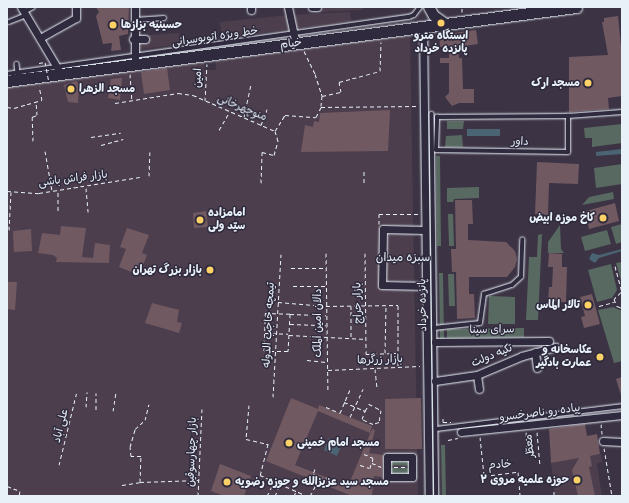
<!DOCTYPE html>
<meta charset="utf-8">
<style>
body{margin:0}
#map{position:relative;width:629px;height:503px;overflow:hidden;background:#3c3344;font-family:Sriracha,"Playpen Sans Arabic",sans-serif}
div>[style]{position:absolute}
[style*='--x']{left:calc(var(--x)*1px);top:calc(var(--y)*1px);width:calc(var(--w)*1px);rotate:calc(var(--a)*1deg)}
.built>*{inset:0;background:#4c3e4d}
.green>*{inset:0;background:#586961}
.water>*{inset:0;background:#4b6474}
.building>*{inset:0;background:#715962}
.path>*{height:1px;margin-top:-0.5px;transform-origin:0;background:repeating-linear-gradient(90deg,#e8f1f8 0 4px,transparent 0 7px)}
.roads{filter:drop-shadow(0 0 1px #e8f1f8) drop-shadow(0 0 1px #e8f1f8)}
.lane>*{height:3.5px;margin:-1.75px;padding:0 1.75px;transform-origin:1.75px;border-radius:1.75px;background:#2f2a3d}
.street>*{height:7px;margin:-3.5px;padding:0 3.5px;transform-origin:3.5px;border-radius:3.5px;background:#2f2a3d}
.secondary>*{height:10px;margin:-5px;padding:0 5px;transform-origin:5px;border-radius:5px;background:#2f2a3d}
.primary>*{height:11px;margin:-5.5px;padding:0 5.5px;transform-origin:5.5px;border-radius:5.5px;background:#2f2a3d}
.path-bridge>*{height:1px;margin-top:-0.5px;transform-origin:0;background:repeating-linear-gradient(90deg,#e8f1f8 0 4px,transparent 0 7px)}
.dots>*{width:11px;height:11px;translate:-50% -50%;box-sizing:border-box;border:2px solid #2f2a3d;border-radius:50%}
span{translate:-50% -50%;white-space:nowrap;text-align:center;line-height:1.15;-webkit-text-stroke:3px #2f2a3d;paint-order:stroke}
.poi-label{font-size:11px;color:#e8f1f8;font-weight:700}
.left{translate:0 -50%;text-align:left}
.right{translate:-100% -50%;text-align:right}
.street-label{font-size:11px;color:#e8f1f8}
.neighbourhood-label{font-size:12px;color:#e8f1f8}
.frame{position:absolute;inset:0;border:8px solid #e8f1f8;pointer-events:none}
</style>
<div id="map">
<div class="built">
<i style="clip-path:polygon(318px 7px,363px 7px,363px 10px,318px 12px)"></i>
<i style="clip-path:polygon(350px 12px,351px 21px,294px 29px,291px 15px)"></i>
<i style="clip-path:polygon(289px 15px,292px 29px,222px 38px,220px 22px)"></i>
<i style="clip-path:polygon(179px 33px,180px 44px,136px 50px,135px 36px)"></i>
<i style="clip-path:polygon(410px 36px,418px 496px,7px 496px,7px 85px,205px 60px,204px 70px,216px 70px,215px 59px)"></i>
<i style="clip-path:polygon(601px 454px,602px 462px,597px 464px,602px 496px,555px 496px,551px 463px)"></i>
</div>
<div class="green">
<i style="clip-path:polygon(447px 121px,464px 121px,463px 129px,447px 129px)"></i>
<i style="clip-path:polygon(622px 124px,622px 143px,592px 147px,592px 138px,585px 138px,584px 128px)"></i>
<i style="clip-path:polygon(425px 135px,429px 135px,430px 212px,427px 212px)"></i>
<i style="clip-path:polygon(462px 135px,463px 147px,445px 147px,446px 136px)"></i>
<i style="clip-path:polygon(436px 156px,440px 156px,441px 246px,437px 246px)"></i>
<i style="clip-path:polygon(622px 164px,622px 184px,596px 188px,594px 168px)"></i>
<i style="clip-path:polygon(479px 187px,479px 198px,454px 199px,453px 202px,447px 202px,447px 188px)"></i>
<i style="clip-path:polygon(613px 192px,614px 199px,582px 205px,589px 197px)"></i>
<i style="clip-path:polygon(448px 214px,453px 214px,454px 246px,449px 246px)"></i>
<i style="clip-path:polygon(622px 224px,622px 242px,616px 244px,611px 227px)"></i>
<i style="clip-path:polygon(560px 225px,561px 249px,564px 253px,548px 253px,548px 242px)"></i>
<i style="clip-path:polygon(607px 230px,611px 244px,585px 251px,581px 237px)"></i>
<i style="clip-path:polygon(542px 234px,538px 320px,526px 320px,529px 257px,537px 257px,538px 235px)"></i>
<i style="clip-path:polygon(622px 262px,622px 284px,616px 263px)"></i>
<i style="clip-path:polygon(611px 264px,617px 290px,612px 298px,597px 302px,588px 270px)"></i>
<i style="clip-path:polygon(439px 273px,443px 273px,444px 339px,440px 339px)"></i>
<i style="clip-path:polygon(448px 274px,454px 274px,455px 306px,449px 306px)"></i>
<i style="clip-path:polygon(428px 294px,432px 294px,434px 362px,430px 363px)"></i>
<i style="clip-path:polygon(489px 296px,515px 297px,515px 324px,488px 324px)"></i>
<i style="clip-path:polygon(613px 307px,622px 311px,622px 361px,614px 363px,598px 310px)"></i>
<i style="clip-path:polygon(524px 328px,524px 337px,447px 338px,447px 329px)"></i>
<i style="clip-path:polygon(441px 445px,445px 445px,446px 496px,442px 496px)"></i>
<i style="clip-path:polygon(389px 458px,411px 458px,411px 466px,389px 465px)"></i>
<i style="clip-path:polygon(389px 468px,411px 468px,411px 475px,389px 475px)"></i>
</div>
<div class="water">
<i style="clip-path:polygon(467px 129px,500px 129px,500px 136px,467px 136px)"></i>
<i style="clip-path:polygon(622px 149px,622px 154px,596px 156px,596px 152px)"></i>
<i style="clip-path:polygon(622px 249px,622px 251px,599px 258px,595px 263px,589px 259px,592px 253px,599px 255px)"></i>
<i style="clip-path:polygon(329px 438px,342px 444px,337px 456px,324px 450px)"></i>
</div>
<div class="building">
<i style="clip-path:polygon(96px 7px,129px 7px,128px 34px,119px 36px,121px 50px,111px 51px,112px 43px,103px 44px,96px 16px,99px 12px)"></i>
<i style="clip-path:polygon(618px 16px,622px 57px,622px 96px,608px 98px,609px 109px,569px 112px,569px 57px,608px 55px,602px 22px,604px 22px,604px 18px)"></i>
<i style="clip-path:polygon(476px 30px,478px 44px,458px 47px,459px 58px,462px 58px,463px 89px,474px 89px,474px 103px,459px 103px,452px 106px,445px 97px,449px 93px,449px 63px,440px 63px,440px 58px,449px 58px,449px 46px,440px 47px,439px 35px)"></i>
<i style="clip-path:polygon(167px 68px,170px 90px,144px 94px,141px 72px)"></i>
<i style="clip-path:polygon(122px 78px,120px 100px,108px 98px,111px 79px)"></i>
<i style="clip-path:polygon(76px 81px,79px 84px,78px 103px,68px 102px,64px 85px)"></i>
<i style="clip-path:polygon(390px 110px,388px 151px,301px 152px,305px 125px,313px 127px,314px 121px,319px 122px,320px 113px)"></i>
<i style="clip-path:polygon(537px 162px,579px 164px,578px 184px,549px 183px,548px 215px,535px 214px)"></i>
<i style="clip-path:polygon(455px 200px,472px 200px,473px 224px,468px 224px,468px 240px,506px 242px,515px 251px,517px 259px,515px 267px,507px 277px,469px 277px,469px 294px,474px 294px,475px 318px,457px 319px,456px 272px,452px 272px,451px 249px,456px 249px)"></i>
<i style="clip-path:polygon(615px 203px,619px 221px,589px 229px,586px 215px,579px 213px)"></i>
<i style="clip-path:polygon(206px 211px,208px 227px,194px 228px,193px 213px)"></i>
<i style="clip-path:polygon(61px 226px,86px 228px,82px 257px,93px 258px,95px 243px,110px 245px,109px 263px,56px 262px,57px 258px,53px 255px,38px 253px,42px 233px,60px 235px)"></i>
<i style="clip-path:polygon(127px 228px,149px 235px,142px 253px,147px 255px,139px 275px,119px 267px,126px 249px,120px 247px)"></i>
<i style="clip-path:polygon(31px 229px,32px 251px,14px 252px,13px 231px)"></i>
<i style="clip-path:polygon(549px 253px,562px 254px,562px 267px,567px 267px,566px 302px,548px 302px,549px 287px,552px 287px,553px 267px,548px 267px)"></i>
<i style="clip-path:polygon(7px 282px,17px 282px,15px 310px,7px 309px)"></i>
<i style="clip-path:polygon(592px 294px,600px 324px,584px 328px,581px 317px,585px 316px,580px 297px)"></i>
<i style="clip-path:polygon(152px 303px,179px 310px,177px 322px,182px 323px,179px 333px,145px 323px)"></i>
<i style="clip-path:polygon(622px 377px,622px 395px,621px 395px,616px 379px)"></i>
<i style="clip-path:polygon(291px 398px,318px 409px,319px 405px,372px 426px,370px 433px,318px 411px,295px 465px,348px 486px,372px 429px,375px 430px,369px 453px,383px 455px,382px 477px,374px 476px,372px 496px,352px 496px,266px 461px)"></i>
<i style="clip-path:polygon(421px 398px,422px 449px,385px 449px,385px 399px)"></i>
<i style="clip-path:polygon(585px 424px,587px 436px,597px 434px,600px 454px,590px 456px,592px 466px,589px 467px,595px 496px,578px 496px,572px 470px,579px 458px,551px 463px,549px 429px)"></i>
<i style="clip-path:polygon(220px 464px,251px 476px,244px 496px,224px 496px,211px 491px)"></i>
</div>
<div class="path">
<i style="--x:462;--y:12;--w:5;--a:-90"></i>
<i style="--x:304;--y:51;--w:25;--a:64"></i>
<i style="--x:315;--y:74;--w:23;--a:72"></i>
<i style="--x:322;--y:96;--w:10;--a:96"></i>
<i style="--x:39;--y:63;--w:6;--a:-9"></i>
<i style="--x:130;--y:74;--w:27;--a:86"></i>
<i style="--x:322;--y:96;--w:19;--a:-12"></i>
<i style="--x:341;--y:92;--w:10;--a:-101"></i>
<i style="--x:339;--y:82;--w:42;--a:-15"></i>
<i style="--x:380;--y:71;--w:29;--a:-88"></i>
<i style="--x:205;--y:101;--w:37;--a:-87"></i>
<i style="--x:115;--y:103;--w:64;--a:-9"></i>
<i style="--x:178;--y:93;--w:15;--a:8"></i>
<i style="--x:193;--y:95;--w:90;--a:23.7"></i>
<i style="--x:275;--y:131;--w:19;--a:-58"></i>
<i style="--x:285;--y:115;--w:31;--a:4"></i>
<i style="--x:316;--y:117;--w:11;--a:-63"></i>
<i style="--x:321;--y:107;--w:97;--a:-0.6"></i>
<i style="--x:7;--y:107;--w:7;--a:8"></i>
<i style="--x:14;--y:108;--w:29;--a:-16"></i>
<i style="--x:42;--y:100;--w:14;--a:-102"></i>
<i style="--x:244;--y:117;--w:35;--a:-78"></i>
<i style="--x:261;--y:125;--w:17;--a:-69"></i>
<i style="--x:219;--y:130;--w:20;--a:-60"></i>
<i style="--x:91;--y:137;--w:30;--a:-8"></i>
<i style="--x:33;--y:141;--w:24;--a:-92"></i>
<i style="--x:32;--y:117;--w:5;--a:-22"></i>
<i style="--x:37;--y:115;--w:13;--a:-94"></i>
<i style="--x:101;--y:145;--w:23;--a:-15"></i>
<i style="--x:45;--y:151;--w:40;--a:80"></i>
<i style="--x:149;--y:176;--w:24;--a:-88"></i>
<i style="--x:261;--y:183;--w:31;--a:-88"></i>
<i style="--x:262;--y:152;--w:12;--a:14"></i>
<i style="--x:274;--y:155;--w:15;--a:-74"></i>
<i style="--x:278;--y:141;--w:10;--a:-107"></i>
<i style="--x:364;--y:183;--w:12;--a:-90"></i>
<i style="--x:86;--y:188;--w:24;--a:85"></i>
<i style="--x:7;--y:191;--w:32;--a:4"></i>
<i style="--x:39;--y:193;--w:102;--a:-9"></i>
<i style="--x:58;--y:211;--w:20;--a:-90"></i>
<i style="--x:379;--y:224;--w:10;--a:-90"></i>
<i style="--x:379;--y:214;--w:39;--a:0"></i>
<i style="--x:9;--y:230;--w:38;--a:-87"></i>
<i style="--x:326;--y:253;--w:139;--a:89.2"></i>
<i style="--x:365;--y:253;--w:101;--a:89.4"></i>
<i style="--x:366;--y:354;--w:31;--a:-2"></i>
<i style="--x:615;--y:266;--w:27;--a:75"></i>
<i style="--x:291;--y:268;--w:34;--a:0"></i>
<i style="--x:293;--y:286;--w:32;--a:0"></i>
<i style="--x:621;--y:292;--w:10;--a:135"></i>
<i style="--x:614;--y:299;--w:8;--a:67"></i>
<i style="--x:617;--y:306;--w:5;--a:22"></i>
<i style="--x:278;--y:302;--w:48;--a:4.8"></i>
<i style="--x:326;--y:306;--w:72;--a:-0.8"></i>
<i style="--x:398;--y:305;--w:62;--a:90"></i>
<i style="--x:599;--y:306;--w:16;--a:-15"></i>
<i style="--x:265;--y:313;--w:25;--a:2"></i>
<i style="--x:290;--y:314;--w:37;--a:93"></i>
<i style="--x:288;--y:351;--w:24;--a:180"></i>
<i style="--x:264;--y:351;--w:38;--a:-88"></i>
<i style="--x:290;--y:314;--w:36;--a:2"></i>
<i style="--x:290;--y:324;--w:36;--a:2"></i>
<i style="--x:265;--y:333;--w:23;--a:2"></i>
<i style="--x:289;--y:335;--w:77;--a:3"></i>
<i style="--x:351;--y:337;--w:31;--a:-90"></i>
<i style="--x:385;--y:353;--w:47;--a:-88.8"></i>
<i style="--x:307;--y:360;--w:19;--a:6"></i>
<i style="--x:375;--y:369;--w:19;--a:84"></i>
<i style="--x:328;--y:370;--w:92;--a:-2.5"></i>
<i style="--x:273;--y:397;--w:143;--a:-86.8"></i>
<i style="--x:344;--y:402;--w:23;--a:23"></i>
<i style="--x:365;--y:411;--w:8;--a:-60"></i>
<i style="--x:369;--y:404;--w:13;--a:27"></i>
<i style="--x:381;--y:410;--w:12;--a:99"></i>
<i style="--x:379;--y:422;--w:6;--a:162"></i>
<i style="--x:373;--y:424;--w:12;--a:-156"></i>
<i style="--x:362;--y:419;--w:9;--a:-69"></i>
<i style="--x:249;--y:405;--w:34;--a:95"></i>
<i style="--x:246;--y:439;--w:23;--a:13"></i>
<i style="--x:268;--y:444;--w:32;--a:104"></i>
<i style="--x:260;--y:475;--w:51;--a:24.1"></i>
<i style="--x:86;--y:407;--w:15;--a:-86"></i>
<i style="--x:326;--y:407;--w:15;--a:23"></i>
<i style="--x:340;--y:413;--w:25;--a:-67"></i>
<i style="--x:96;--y:410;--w:17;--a:-90"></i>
<i style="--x:113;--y:411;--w:19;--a:-81"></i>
<i style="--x:350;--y:417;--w:31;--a:-65"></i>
<i style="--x:443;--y:418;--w:4;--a:90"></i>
<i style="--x:443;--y:422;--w:8;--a:0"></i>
<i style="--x:601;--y:424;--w:10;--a:84"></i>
<i style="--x:526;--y:432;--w:15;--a:86"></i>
<i style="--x:537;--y:432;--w:33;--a:85"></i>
<i style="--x:480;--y:437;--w:39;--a:84"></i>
<i style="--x:484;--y:476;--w:34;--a:-7"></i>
<i style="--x:518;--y:472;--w:24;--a:85"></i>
<i style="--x:448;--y:440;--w:10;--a:-11"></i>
<i style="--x:604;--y:448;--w:49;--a:80.5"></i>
<i style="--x:364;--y:454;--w:10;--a:24"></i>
<i style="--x:373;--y:458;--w:5;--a:101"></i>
<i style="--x:372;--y:463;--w:10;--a:24"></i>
<i style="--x:59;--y:465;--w:76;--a:-76.3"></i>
<i style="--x:360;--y:465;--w:10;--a:17"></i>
<i style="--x:370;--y:468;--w:4;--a:-76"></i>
<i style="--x:394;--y:467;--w:11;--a:0"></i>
<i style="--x:315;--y:469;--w:5;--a:112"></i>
<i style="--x:313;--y:474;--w:13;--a:27"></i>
<i style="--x:325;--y:480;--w:5;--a:-53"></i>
<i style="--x:140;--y:482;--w:59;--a:-1.9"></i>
<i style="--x:122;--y:485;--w:18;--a:-9"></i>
<i style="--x:140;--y:482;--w:26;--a:-88"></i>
<i style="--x:141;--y:456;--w:10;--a:180"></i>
<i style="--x:131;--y:456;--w:9;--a:-96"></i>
<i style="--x:130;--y:447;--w:19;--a:-74"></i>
<i style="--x:135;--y:429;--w:13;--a:-42"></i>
<i style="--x:145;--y:420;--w:16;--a:-76"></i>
<i style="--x:7;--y:486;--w:14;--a:21"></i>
<i style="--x:20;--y:491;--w:5;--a:101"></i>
<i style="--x:554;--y:491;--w:5;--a:90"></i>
<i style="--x:198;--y:496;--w:87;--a:-87.4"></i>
<i style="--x:267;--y:496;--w:16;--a:-63"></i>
<i style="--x:275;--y:496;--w:13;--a:-67"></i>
<i style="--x:294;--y:496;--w:5;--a:-68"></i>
<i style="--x:310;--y:496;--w:19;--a:-62"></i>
</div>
<div class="roads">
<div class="lane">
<i style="--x:24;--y:12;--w:10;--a:-29"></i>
<i style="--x:135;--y:20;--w:29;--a:-4"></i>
<i style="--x:9;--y:22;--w:18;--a:-22"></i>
<i style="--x:17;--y:64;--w:10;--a:84"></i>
<i style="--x:7;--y:74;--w:406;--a:-8.1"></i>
<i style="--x:409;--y:17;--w:5;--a:-22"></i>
<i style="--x:414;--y:15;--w:10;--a:-53"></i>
<i style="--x:432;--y:114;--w:382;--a:89.3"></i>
<i style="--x:436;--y:150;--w:33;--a:-88"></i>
<i style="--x:437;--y:117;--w:131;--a:-0.4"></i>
<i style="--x:568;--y:116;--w:54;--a:-4.2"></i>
<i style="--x:436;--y:150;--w:132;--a:0.9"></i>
<i style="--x:568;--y:152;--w:36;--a:-90"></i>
<i style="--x:434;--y:328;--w:46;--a:-6.2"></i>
<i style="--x:480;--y:323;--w:29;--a:-82"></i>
<i style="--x:484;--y:294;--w:29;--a:-18"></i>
<i style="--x:512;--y:285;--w:12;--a:-42"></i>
<i style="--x:521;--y:277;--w:37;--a:-88"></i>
<i style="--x:436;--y:429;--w:187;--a:-7"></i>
</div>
<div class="street">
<i style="--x:21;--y:7;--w:78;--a:59.2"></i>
<i style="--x:135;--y:7;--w:57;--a:90"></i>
<i style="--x:251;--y:7;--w:3;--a:90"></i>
<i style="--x:288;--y:7;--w:38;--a:78"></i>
<i style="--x:312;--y:7;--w:5;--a:0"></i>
<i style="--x:423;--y:27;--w:469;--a:89.3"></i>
<i style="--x:40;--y:38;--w:41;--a:-29.1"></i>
<i style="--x:76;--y:18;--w:11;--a:-90"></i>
<i style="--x:133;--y:39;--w:12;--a:0"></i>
<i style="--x:425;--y:230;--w:42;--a:-178.6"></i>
<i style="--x:383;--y:229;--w:56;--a:91"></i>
<i style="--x:382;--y:285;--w:44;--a:1.3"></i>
<i style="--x:435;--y:342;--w:114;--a:-0.5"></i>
<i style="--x:535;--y:352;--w:16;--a:83"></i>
<i style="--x:477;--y:375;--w:14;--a:82"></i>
<i style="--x:435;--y:381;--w:42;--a:-8.1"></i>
<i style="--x:477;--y:375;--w:49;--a:-22.9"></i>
<i style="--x:522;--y:356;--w:35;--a:-15"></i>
<i style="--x:461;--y:432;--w:162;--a:-6"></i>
<i style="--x:603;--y:441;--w:19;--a:3"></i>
<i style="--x:387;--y:457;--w:25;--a:0"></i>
<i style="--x:412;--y:457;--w:20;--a:90"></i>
<i style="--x:412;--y:477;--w:25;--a:180"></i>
<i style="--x:387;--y:477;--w:20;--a:-90"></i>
</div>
<div class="secondary">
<i style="--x:429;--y:7;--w:10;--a:61"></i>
<i style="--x:434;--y:16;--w:14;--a:34"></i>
</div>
<div class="primary">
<i style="--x:7;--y:81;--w:574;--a:-7.41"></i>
</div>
</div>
<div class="path-bridge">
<i style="--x:45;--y:62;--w:21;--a:79"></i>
</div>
<div class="dots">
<i style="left:441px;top:23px;background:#ffd166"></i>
<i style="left:113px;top:25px;background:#ffd166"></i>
<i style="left:588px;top:83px;background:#ffd166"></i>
<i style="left:71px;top:89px;background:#ffd166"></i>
<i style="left:603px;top:218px;background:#ffd166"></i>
<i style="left:200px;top:220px;background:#ffd166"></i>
<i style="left:210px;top:270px;background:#ffd166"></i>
<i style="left:588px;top:305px;background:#ffd166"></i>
<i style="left:600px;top:357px;background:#ffd166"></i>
<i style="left:289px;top:443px;background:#ffd166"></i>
<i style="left:577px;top:480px;background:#ffd166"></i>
<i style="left:227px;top:482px;background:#ffd166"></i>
</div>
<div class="poi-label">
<span class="left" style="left:121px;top:25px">حسینیه بزازها</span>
<span style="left:441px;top:43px">ایستگاه مترو<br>پانزده خرداد</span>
<span class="right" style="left:580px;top:83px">مسجد ارک</span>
<span class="left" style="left:79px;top:89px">مسجد الزهرا</span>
<span class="left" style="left:208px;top:220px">امامزاده<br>سیّد ولی</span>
<span class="right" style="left:595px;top:218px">کاخ موزه ابیض</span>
<span class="right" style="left:202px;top:270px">بازار بزرگ تهران</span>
<span class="right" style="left:580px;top:305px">تالار الماس</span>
<span class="right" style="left:592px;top:357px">عکاسخانه و<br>عمارت بادگیر</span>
<span class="left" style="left:297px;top:443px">مسجد امام خمینی</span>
<span class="right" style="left:569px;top:480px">حوزه علمیه مروی ۲</span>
<span class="left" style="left:235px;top:482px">مسجد سید عزیزالله و حوزه رضویه</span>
</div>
<div class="street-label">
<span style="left:215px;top:37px;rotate:-8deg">خط ویژه اتوبوسرانی</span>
<span style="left:291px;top:44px;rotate:-7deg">خیام</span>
<span style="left:198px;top:78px;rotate:-87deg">امین</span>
<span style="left:242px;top:108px;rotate:23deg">منوچهرخانی</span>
<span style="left:520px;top:142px;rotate:1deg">داور</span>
<span style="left:73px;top:179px;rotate:-7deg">بازار فراش باشی</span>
<span style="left:358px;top:303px;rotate:-91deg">بازار حراج</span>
<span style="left:423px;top:305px;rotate:-91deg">پانزده خرداد</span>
<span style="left:318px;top:323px;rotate:-90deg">دالان امین الملک</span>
<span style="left:269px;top:325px;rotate:-87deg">تیمچه حاجب الدوله</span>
<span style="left:492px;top:330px;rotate:-1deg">سرای سینا</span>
<span style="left:492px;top:356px;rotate:-22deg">تکیه دولت</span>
<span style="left:380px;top:360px;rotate:-2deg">بازار زرگرها</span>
<span style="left:540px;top:413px;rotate:-7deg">پیاده رو ناصرخسرو</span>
<span style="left:61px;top:426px;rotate:-76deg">علی آباد</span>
<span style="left:530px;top:446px;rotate:-97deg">معطّر</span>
<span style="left:192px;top:452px;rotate:-88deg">بازار چهارسوقین</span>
<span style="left:500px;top:465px;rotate:-4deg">خادم</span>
</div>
<div class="neighbourhood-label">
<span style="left:403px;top:258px">سبزه میدان</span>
</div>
<div class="frame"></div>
</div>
